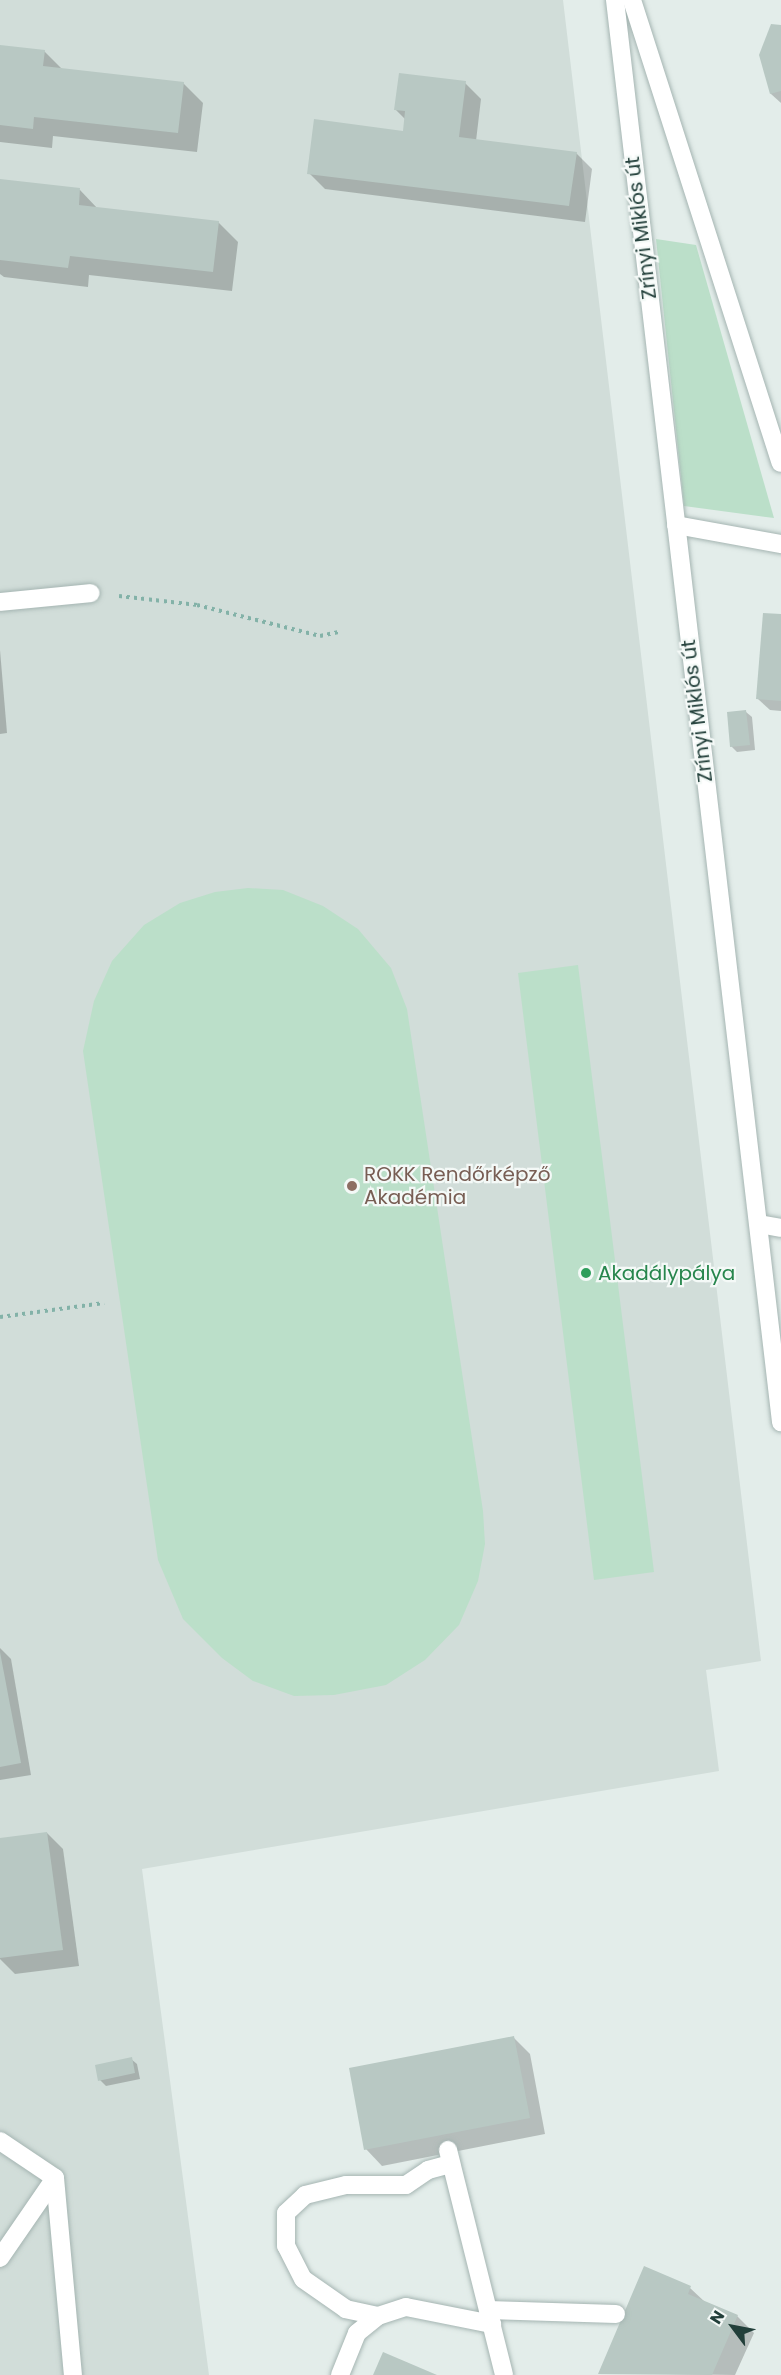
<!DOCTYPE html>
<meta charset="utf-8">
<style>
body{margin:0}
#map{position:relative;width:781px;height:2375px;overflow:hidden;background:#e3edea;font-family:Poppins,sans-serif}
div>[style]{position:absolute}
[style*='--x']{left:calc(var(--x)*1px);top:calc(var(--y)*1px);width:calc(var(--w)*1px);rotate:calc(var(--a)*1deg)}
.built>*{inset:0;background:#d1ddd9}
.green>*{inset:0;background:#bbdfc9}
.shadow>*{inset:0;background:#0003}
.building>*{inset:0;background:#b8c8c3}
.path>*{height:4px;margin-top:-2px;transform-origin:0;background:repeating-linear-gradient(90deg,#83b2a8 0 3px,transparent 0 7.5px)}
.roads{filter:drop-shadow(0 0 2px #a5b5b2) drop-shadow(0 0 2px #a5b5b2)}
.service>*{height:18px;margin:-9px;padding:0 9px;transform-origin:9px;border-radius:9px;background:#fff}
.minor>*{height:18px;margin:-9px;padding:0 9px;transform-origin:9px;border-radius:9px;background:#fff}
.dots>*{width:16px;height:16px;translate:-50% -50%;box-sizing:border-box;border:3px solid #f4f9f7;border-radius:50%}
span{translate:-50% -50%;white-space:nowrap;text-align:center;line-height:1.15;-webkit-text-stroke:4.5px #f4f9f7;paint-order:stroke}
.street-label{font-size:20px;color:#223f3a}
.education-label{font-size:20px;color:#785e54}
.left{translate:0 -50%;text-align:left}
.leisure-label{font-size:20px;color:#27864d}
.north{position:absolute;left:703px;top:2297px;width:60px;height:60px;-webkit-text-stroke:4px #f4f9f7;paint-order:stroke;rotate:302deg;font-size:16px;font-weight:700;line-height:24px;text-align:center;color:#223f3a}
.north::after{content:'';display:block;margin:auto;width:21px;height:27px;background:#223f3a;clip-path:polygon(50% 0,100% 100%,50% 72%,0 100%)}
</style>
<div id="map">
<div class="built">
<i style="clip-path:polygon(0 0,563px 0,761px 1661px,706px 1670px,719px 1771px,142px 1869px,209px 2375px,0 2375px)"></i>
</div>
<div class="green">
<i style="clip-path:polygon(656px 239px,696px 245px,774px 518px,684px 506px)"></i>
<i style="clip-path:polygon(248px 888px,283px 890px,323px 906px,358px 929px,391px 968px,407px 1009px,483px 1511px,485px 1544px,478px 1581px,459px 1625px,425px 1660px,386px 1685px,334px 1695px,294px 1696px,253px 1681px,222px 1658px,183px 1619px,158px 1560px,83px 1051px,94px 1001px,112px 961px,144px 925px,180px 903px,215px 892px)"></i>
<i style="clip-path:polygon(578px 965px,654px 1572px,594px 1580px,518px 973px)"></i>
</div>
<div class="shadow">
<i style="clip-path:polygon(781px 27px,781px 103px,771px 94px,760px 55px)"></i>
<i style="clip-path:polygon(0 47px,44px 51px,63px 70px,183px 83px,203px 103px,197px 152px,53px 136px,52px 148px,0 142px)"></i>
<i style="clip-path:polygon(465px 83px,481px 99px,476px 141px,576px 153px,592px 169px,585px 222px,325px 189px,309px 173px,404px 132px,405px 119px,396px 110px)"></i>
<i style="clip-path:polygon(0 181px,80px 190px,98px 209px,218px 222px,238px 242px,232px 291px,89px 275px,88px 287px,4px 277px,0 274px)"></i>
<i style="clip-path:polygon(781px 616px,781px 711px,770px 710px,758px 699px)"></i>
<i style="clip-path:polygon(0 650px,7px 733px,0 734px)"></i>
<i style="clip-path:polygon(746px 712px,752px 717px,755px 750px,737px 752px,731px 746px)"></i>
<i style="clip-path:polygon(0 1648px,11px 1659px,31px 1775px,0 1780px)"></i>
<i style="clip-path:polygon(47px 1833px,63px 1849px,79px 1966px,15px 1974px,0 1959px,0 1840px)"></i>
<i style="clip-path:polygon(513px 2037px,530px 2054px,545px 2134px,382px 2166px,366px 2149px)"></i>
<i style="clip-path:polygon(131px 2059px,137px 2064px,140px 2079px,106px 2086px,100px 2080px)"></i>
<i style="clip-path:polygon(690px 2288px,705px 2302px,737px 2316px,754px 2333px,735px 2375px,600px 2373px)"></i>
</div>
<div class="building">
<i style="clip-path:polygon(771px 24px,781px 25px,781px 91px,770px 94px,759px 55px)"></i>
<i style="clip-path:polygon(0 45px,45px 50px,43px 66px,184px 82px,178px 133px,34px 117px,33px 129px,0 125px)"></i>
<i style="clip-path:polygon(399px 73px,466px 81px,459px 137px,577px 152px,569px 206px,307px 174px,314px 119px,403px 131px,405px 111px,394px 110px)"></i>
<i style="clip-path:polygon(0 179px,80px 188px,79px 205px,219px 221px,213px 272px,70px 256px,68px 268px,0 260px)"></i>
<i style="clip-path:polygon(763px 613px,781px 614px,781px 701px,756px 699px)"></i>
<i style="clip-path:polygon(746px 710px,750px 745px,730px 747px,727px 712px)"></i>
<i style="clip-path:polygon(0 1652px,21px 1763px,0 1767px)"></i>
<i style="clip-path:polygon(47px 1832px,63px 1950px,0 1958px,0 1838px)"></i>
<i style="clip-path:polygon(514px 2036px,530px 2118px,364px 2150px,349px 2068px)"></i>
<i style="clip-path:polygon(132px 2057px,135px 2073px,98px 2081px,95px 2065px)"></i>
<i style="clip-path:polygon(644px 2266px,691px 2286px,688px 2294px,738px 2315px,712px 2375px,598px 2374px)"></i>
<i style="clip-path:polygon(383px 2352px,437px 2375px,373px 2375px)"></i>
</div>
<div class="path">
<i style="--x:119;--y:596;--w:79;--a:6.6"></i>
<i style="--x:197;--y:605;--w:127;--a:14.1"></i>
<i style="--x:320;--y:636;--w:19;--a:-12"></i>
<i style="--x:0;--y:1317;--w:105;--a:-7.7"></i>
</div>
<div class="roads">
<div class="service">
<i style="--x:0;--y:602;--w:91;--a:-5.6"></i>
<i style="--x:0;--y:2141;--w:66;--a:33.9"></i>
<i style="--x:448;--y:2150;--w:232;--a:76"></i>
<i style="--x:55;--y:2178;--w:198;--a:84.8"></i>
<i style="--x:0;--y:2258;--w:97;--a:-55.5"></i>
<i style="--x:488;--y:2310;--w:128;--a:1.8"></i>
<i style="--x:378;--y:2316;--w:33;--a:-168"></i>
<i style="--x:346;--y:2309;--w:52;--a:-145.1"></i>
<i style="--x:303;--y:2279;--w:37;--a:-117"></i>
<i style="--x:286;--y:2246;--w:33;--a:-90"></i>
<i style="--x:286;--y:2213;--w:26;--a:-43"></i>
<i style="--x:305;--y:2195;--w:42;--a:-13.7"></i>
<i style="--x:346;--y:2185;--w:60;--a:0"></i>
<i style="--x:406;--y:2185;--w:27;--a:-34"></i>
<i style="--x:428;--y:2170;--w:24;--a:-15"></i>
<i style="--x:340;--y:2375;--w:45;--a:-68"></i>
<i style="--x:357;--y:2333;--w:27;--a:-39"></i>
<i style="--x:378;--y:2316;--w:29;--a:-18"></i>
<i style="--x:406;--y:2307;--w:88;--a:11.2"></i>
</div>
<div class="minor">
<i style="--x:615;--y:0;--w:1432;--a:83.34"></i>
<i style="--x:632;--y:0;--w:486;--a:72.2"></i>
<i style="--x:676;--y:525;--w:107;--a:10.3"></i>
<i style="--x:759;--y:1224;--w:22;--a:10"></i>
</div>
</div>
<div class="dots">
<i style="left:352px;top:1186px;background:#8d6e63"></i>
<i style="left:586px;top:1273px;background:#2e9e5b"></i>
</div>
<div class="street-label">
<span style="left:641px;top:228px;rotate:-97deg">Zrínyi Miklós út</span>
<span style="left:697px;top:711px;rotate:-97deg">Zrínyi Miklós út</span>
</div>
<div class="education-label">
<span class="left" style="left:364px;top:1186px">ROKK Rendőrképző<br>Akadémia</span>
</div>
<div class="leisure-label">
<span class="left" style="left:598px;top:1273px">Akadálypálya</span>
</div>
<div class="north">N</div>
</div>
